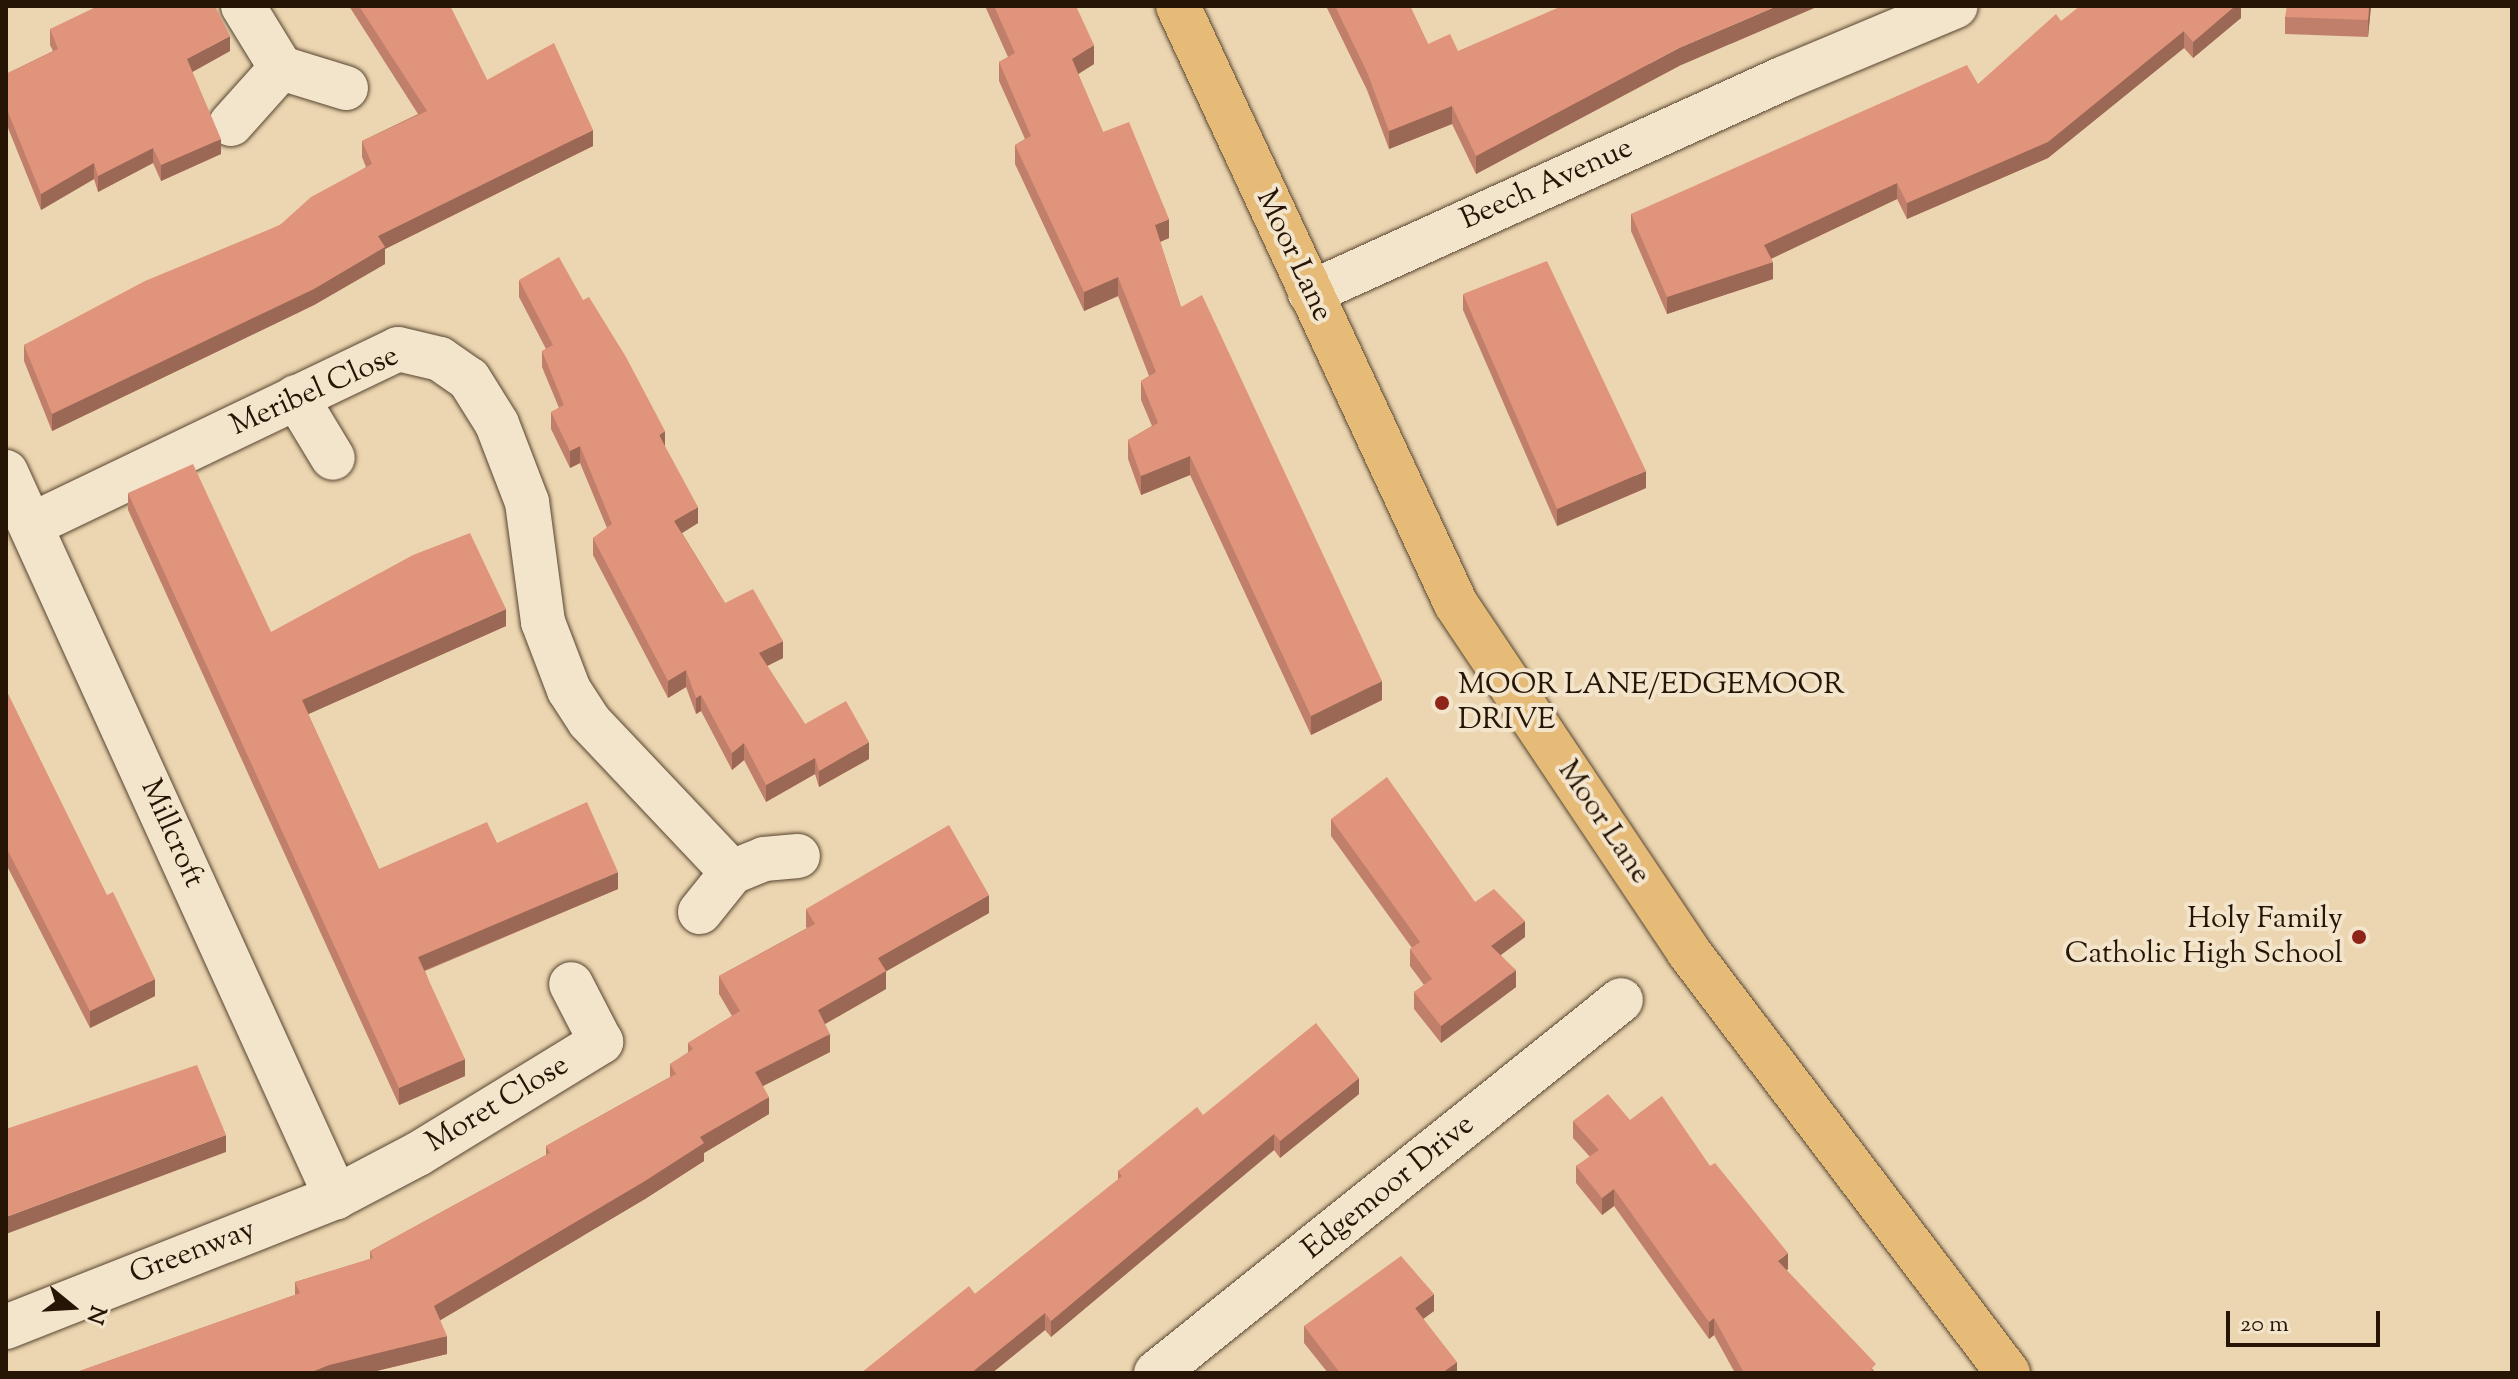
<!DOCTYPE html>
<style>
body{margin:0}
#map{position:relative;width:2518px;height:1379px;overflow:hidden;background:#ecd6b1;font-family:"Sorts Mill Goudy",serif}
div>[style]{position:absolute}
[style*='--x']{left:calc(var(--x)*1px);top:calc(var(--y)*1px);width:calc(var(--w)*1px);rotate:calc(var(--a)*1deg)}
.roads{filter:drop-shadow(0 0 2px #584530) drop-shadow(0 0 2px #584530)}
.street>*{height:44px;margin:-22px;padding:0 22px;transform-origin:22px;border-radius:22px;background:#f3e4cc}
.highway>*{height:44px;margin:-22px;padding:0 22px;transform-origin:22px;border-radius:22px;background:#e6bb78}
.wall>*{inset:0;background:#c07f6a}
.shaded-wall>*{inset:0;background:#9c6856}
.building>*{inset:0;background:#df947b}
.dots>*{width:22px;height:22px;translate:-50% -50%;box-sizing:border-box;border:4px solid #f3e4cc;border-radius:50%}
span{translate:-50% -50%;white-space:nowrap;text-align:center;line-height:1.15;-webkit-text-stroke:8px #f3e4cc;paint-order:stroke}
.street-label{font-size:30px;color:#261505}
.poi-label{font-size:30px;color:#261505}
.left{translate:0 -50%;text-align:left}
.right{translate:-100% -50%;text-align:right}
.frame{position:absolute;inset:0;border:8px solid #261505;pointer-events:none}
.north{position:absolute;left:32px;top:1267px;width:80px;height:80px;-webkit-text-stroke:6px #f3e4cc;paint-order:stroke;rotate:108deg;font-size:22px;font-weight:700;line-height:32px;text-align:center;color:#261505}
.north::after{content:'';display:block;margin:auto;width:28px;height:36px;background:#261505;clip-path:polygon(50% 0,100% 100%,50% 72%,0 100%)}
.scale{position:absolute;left:2226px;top:1311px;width:154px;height:36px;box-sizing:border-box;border:4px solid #261505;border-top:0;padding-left:10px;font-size:24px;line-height:28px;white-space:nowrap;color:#261505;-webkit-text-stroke:6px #f3e4cc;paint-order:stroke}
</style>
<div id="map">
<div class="roads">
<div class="street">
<i style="--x:243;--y:6;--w:73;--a:58.5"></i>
<i style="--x:231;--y:124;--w:75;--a:-48.2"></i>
<i style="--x:281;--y:68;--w:68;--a:17.1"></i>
<i style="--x:1310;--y:293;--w:520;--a:-24.4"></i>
<i style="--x:1784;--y:78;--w:186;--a:-22.7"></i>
<i style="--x:296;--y:397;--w:71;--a:58.8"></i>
<i style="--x:6;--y:472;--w:797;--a:65.53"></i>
<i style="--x:31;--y:525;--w:407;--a:-25.6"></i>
<i style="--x:398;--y:349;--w:43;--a:13.4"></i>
<i style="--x:440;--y:359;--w:35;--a:35"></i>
<i style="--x:469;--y:379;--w:53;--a:58.1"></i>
<i style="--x:497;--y:424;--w:84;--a:69"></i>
<i style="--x:527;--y:502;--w:121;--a:82.4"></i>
<i style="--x:543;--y:622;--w:73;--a:69.1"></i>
<i style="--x:569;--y:690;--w:37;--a:57"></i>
<i style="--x:589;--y:721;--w:208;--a:46.6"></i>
<i style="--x:700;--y:912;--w:51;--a:-51.3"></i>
<i style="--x:732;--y:872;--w:35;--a:-22"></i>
<i style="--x:764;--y:859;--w:34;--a:-5"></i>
<i style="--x:6;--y:1327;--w:355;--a:-21.5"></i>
<i style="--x:336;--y:1197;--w:93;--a:-27.7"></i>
<i style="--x:418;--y:1154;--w:215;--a:-31.5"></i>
<i style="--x:601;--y:1042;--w:65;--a:-117.3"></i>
<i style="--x:1156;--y:1373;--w:596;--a:-38.73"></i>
</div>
<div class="highway">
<i style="--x:1178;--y:6;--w:659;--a:65.07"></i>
<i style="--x:1456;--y:604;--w:417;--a:56.2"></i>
<i style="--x:1688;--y:951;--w:530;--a:52.83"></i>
</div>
</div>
<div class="wall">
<i style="clip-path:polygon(349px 6px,450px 6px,487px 80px,593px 146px,385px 249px,385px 264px,314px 305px,52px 431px,24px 361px,24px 345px,280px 225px,366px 167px,362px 157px,362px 141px,418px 114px)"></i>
<i style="clip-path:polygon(985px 6px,1076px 6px,1094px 64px,1078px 74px,1103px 132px,1169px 238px,1160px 242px,1181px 307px,1382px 700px,1311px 735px,1190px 475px,1141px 495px,1128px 459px,1128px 440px,1152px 426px,1141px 400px,1141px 381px,1149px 376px,1118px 296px,1084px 311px,1015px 164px,1015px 145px,1025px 139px,999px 81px,999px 62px,1008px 57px)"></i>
<i style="clip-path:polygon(1326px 6px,1410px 6px,1428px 44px,1458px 51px,1679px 66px,1476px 174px,1452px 124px,1389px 149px,1367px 90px)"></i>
<i style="clip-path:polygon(2241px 6px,2241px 18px,2193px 58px,2184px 48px,2048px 158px,1907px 219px,1897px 199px,1771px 259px,1773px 279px,1667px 314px,1631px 231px,1631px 214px,1978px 84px)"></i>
<i style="clip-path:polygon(2371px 6px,2368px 37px,2285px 34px,2285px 17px)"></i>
<i style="clip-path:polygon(50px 29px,230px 51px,192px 72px,221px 154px,161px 181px,153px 163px,98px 192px,94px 179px,41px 210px,6px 123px,6px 74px,53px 51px,50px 45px)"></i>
<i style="clip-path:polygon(519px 280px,665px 447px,698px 523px,682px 533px,725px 603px,783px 658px,767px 666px,805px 724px,869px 759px,819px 787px,815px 774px,766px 802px,744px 760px,732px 770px,701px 711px,696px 714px,686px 687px,668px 698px,593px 555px,593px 538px,607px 528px,580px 463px,570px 468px,551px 429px,551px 412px,559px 408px,542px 367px,542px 351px,546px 349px,519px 297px)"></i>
<i style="clip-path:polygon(1463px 294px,1646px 488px,1557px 526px,1463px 310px)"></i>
<i style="clip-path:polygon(128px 493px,271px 632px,506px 626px,308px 714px,379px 869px,497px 843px,618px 889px,425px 971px,465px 1076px,399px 1105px,128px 510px)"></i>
<i style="clip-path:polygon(6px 690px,155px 996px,90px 1028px,6px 864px)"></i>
<i style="clip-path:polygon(1331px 819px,1475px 902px,1525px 937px,1501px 955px,1516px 987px,1441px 1043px,1414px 1009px,1414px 992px,1424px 985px,1410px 966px,1410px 949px,1412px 948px,1331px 836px)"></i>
<i style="clip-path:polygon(806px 909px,989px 913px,886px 971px,886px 989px,825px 1024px,830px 1052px,763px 1086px,769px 1114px,704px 1153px,704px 1161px,645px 1199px,440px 1320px,447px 1354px,368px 1373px,74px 1373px,295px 1295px,295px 1282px,370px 1259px,370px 1251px,546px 1155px,546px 1146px,670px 1077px,670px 1064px,688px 1053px,688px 1043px,732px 1016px,719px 994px,719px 976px,807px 928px,806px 927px)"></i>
<i style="clip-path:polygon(1359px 1094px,1280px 1158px,1274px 1150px,1051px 1337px,1045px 1330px,992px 1373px,861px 1373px,975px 1294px,1118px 1180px,1118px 1171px,1203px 1115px)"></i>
<i style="clip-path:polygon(1630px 1120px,1710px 1166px,1788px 1269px,1786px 1270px,1876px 1373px,1735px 1373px,1714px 1335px,1709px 1339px,1614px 1206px,1602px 1215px,1576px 1183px,1576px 1166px,1590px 1157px,1573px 1138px,1573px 1121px)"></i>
<i style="clip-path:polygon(1434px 1311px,1423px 1319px,1457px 1373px,1328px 1373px,1304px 1343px,1304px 1326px)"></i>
</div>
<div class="shaded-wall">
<i style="clip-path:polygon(1777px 6px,1819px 6px,1679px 66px,1476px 174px,1476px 156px,1679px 48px)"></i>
<i style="clip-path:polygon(2235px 6px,2241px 6px,2241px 18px,2193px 58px,2193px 42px)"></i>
<i style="clip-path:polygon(2369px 6px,2371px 6px,2368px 37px,2368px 20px)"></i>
<i style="clip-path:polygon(2184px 31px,2184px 48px,2048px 158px,1907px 219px,1907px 203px)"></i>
<i style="clip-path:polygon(230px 36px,230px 51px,187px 75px,187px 59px)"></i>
<i style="clip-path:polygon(1094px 45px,1094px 64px,1072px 78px,1072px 59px)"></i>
<i style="clip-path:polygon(1452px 106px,1452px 124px,1389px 149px,1389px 131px)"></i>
<i style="clip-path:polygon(593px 130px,593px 146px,385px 249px,385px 264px,314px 305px,52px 431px,52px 414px,378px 236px)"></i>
<i style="clip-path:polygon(221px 139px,221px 154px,161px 181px,161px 165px)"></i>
<i style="clip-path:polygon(153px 148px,153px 163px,98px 192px,98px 176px)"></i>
<i style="clip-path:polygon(94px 163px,94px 179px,41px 210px,41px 194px)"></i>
<i style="clip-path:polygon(1897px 183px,1897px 199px,1764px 262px,1764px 245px)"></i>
<i style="clip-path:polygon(1169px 219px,1169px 238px,1155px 244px,1155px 225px)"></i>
<i style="clip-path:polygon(1773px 262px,1773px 279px,1667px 314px,1667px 297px)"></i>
<i style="clip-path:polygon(1118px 277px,1118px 296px,1084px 311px,1084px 292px)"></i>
<i style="clip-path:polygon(665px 431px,665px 448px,659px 435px)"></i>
<i style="clip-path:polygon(580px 446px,580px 463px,570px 468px,570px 451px)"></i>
<i style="clip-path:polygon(1190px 456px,1190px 475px,1141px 495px,1141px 476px)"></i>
<i style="clip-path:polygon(1646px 471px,1646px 488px,1557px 526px,1557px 509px)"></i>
<i style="clip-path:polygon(698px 507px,698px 523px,674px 538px,674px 521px)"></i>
<i style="clip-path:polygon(506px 609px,506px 626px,302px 717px,302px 700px)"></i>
<i style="clip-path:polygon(783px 641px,783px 658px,759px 670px,759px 653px)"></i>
<i style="clip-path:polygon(686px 670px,686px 687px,668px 698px,668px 681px)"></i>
<i style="clip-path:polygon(1382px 681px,1382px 700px,1311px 735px,1311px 716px)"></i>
<i style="clip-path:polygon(701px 695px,701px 711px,696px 714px,696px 698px)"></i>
<i style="clip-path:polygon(869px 742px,869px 759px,819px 787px,819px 771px)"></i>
<i style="clip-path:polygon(744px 743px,744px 760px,732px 770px,732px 753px)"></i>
<i style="clip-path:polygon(815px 758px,815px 774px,766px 802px,766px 785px)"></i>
<i style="clip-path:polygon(618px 872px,618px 889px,418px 973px,418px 957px)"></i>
<i style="clip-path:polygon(989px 895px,989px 913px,878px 976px,878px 958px)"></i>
<i style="clip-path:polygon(1525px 921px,1525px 937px,1491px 962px,1491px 946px)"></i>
<i style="clip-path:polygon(1516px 970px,1516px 987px,1441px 1043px,1441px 1026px)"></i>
<i style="clip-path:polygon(886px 971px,886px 989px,818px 1028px,818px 1010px)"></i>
<i style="clip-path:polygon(155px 979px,155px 996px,90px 1028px,90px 1011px)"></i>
<i style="clip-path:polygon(830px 1034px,830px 1052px,755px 1090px,755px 1072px)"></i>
<i style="clip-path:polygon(465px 1059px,465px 1076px,399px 1105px,399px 1088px)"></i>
<i style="clip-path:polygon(1359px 1078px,1359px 1094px,1280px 1158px,1280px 1141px)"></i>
<i style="clip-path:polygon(769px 1097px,769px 1114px,704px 1153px,704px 1161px,645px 1199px,434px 1324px,434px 1306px,700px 1137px)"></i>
<i style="clip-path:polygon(1274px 1134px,1274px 1150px,1051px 1337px,1051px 1321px)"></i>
<i style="clip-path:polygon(226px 1135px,226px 1152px,6px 1234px,6px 1217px)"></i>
<i style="clip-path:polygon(1614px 1189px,1614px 1206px,1602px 1215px,1602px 1198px)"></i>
<i style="clip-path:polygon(1788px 1253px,1788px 1269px,1778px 1278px,1778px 1261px)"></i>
<i style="clip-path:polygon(1434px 1294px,1434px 1311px,1415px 1325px,1415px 1308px)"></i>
<i style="clip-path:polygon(1045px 1313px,1045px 1330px,992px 1373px,971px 1373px)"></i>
<i style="clip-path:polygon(1714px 1318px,1714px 1335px,1709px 1339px,1709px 1322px)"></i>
<i style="clip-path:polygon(447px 1336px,447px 1354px,368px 1373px,309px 1373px,329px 1365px)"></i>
<i style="clip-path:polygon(1457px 1362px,1457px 1373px,1442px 1373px)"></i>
</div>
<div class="building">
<i style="clip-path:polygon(98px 6px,215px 6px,230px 36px,187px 59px,221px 139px,161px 165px,153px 148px,98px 176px,94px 163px,41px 194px,6px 107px,6px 74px,58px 49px,50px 29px)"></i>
<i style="clip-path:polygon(359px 6px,450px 6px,487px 80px,554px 43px,593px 130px,378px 236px,385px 247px,314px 289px,52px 414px,24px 345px,145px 281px,280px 225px,311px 197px,372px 164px,362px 141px,427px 111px)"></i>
<i style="clip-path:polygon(994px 6px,1076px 6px,1094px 45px,1072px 59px,1103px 132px,1129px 122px,1169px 219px,1155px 225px,1181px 307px,1202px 295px,1382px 681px,1311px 716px,1190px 456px,1141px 476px,1128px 440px,1158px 423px,1141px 381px,1156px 372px,1118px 277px,1084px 292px,1015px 145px,1031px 136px,999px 62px,1015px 53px)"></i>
<i style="clip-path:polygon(1335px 6px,1410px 6px,1428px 44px,1450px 34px,1458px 51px,1562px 6px,1777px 6px,1679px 48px,1476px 156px,1452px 106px,1389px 131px,1367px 72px)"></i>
<i style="clip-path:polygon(2080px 6px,2235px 6px,2193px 42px,2184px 31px,2048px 142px,1907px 203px,1897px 183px,1764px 245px,1773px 262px,1667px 297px,1631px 214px,1967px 65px,1978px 84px,2056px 14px,2061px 21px)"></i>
<i style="clip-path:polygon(2287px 6px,2369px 6px,2368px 20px,2285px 17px)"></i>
<i style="clip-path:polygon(559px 257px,583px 300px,589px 297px,626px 357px,665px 431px,659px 435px,698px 507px,674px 521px,725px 603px,753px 589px,783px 641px,759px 653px,805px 724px,846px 701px,869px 742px,819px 771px,815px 758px,766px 785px,744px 743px,732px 753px,701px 695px,696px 698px,686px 670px,668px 681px,593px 538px,612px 524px,580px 446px,570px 451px,551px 412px,564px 405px,542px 351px,553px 345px,519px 280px)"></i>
<i style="clip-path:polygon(1547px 261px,1646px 471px,1557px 509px,1463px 294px)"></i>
<i style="clip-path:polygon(193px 464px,271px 632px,413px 555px,470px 533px,506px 609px,302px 700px,379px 869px,487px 822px,497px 843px,587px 802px,618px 872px,418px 957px,465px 1059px,399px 1088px,128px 493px)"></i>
<i style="clip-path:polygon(6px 690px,107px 895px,113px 892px,155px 979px,90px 1011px,6px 847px)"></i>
<i style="clip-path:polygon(1387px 777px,1475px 902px,1494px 889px,1525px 921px,1491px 946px,1516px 970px,1441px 1026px,1414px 992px,1432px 979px,1410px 949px,1420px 942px,1331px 819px)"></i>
<i style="clip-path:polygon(949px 825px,989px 895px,878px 958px,886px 971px,818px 1010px,830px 1034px,755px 1072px,769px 1097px,700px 1137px,704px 1143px,645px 1181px,434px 1306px,447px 1336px,329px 1365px,309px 1373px,74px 1373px,300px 1293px,295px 1282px,373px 1258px,370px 1251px,550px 1153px,546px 1146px,676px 1074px,670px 1064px,693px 1049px,688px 1043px,740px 1011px,719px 976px,815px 924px,806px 909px)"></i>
<i style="clip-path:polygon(1316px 1023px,1359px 1078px,1280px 1141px,1274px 1134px,1051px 1321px,1045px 1313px,971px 1373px,861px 1373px,969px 1286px,975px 1294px,1122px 1176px,1118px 1171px,1197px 1107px,1203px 1115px)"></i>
<i style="clip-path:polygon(197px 1065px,226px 1135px,6px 1217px,6px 1129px)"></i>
<i style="clip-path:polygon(1608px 1094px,1630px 1120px,1662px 1096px,1710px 1166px,1715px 1163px,1788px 1253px,1778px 1261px,1876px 1364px,1871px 1369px,1875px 1373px,1744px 1373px,1714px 1318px,1709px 1322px,1614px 1189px,1602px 1198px,1576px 1166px,1599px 1150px,1573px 1121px)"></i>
<i style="clip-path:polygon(1401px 1256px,1434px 1294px,1415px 1308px,1457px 1362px,1442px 1373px,1340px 1373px,1304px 1326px)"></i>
</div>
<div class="dots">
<i style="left:1442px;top:703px;background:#8f2418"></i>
<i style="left:2359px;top:937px;background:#8f2418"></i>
</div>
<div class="street-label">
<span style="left:1547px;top:185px;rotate:-24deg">Beech Avenue</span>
<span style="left:1293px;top:256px;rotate:65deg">Moor Lane</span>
<span style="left:315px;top:392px;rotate:-24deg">Meribel Close</span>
<span style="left:1603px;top:823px;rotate:56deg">Moor Lane</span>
<span style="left:171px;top:834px;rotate:66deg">Millcroft</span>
<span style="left:498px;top:1105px;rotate:-31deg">Moret Close</span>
<span style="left:1389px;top:1188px;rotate:-39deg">Edgemoor Drive</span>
<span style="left:193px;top:1253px;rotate:-21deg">Greenway</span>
</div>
<div class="poi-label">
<span class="left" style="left:1458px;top:703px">MOOR LANE/EDGEMOOR<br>DRIVE</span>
<span class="right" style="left:2343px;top:937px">Holy Family<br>Catholic High School</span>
</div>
<div class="frame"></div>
<div class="north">N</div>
<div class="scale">20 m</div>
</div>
